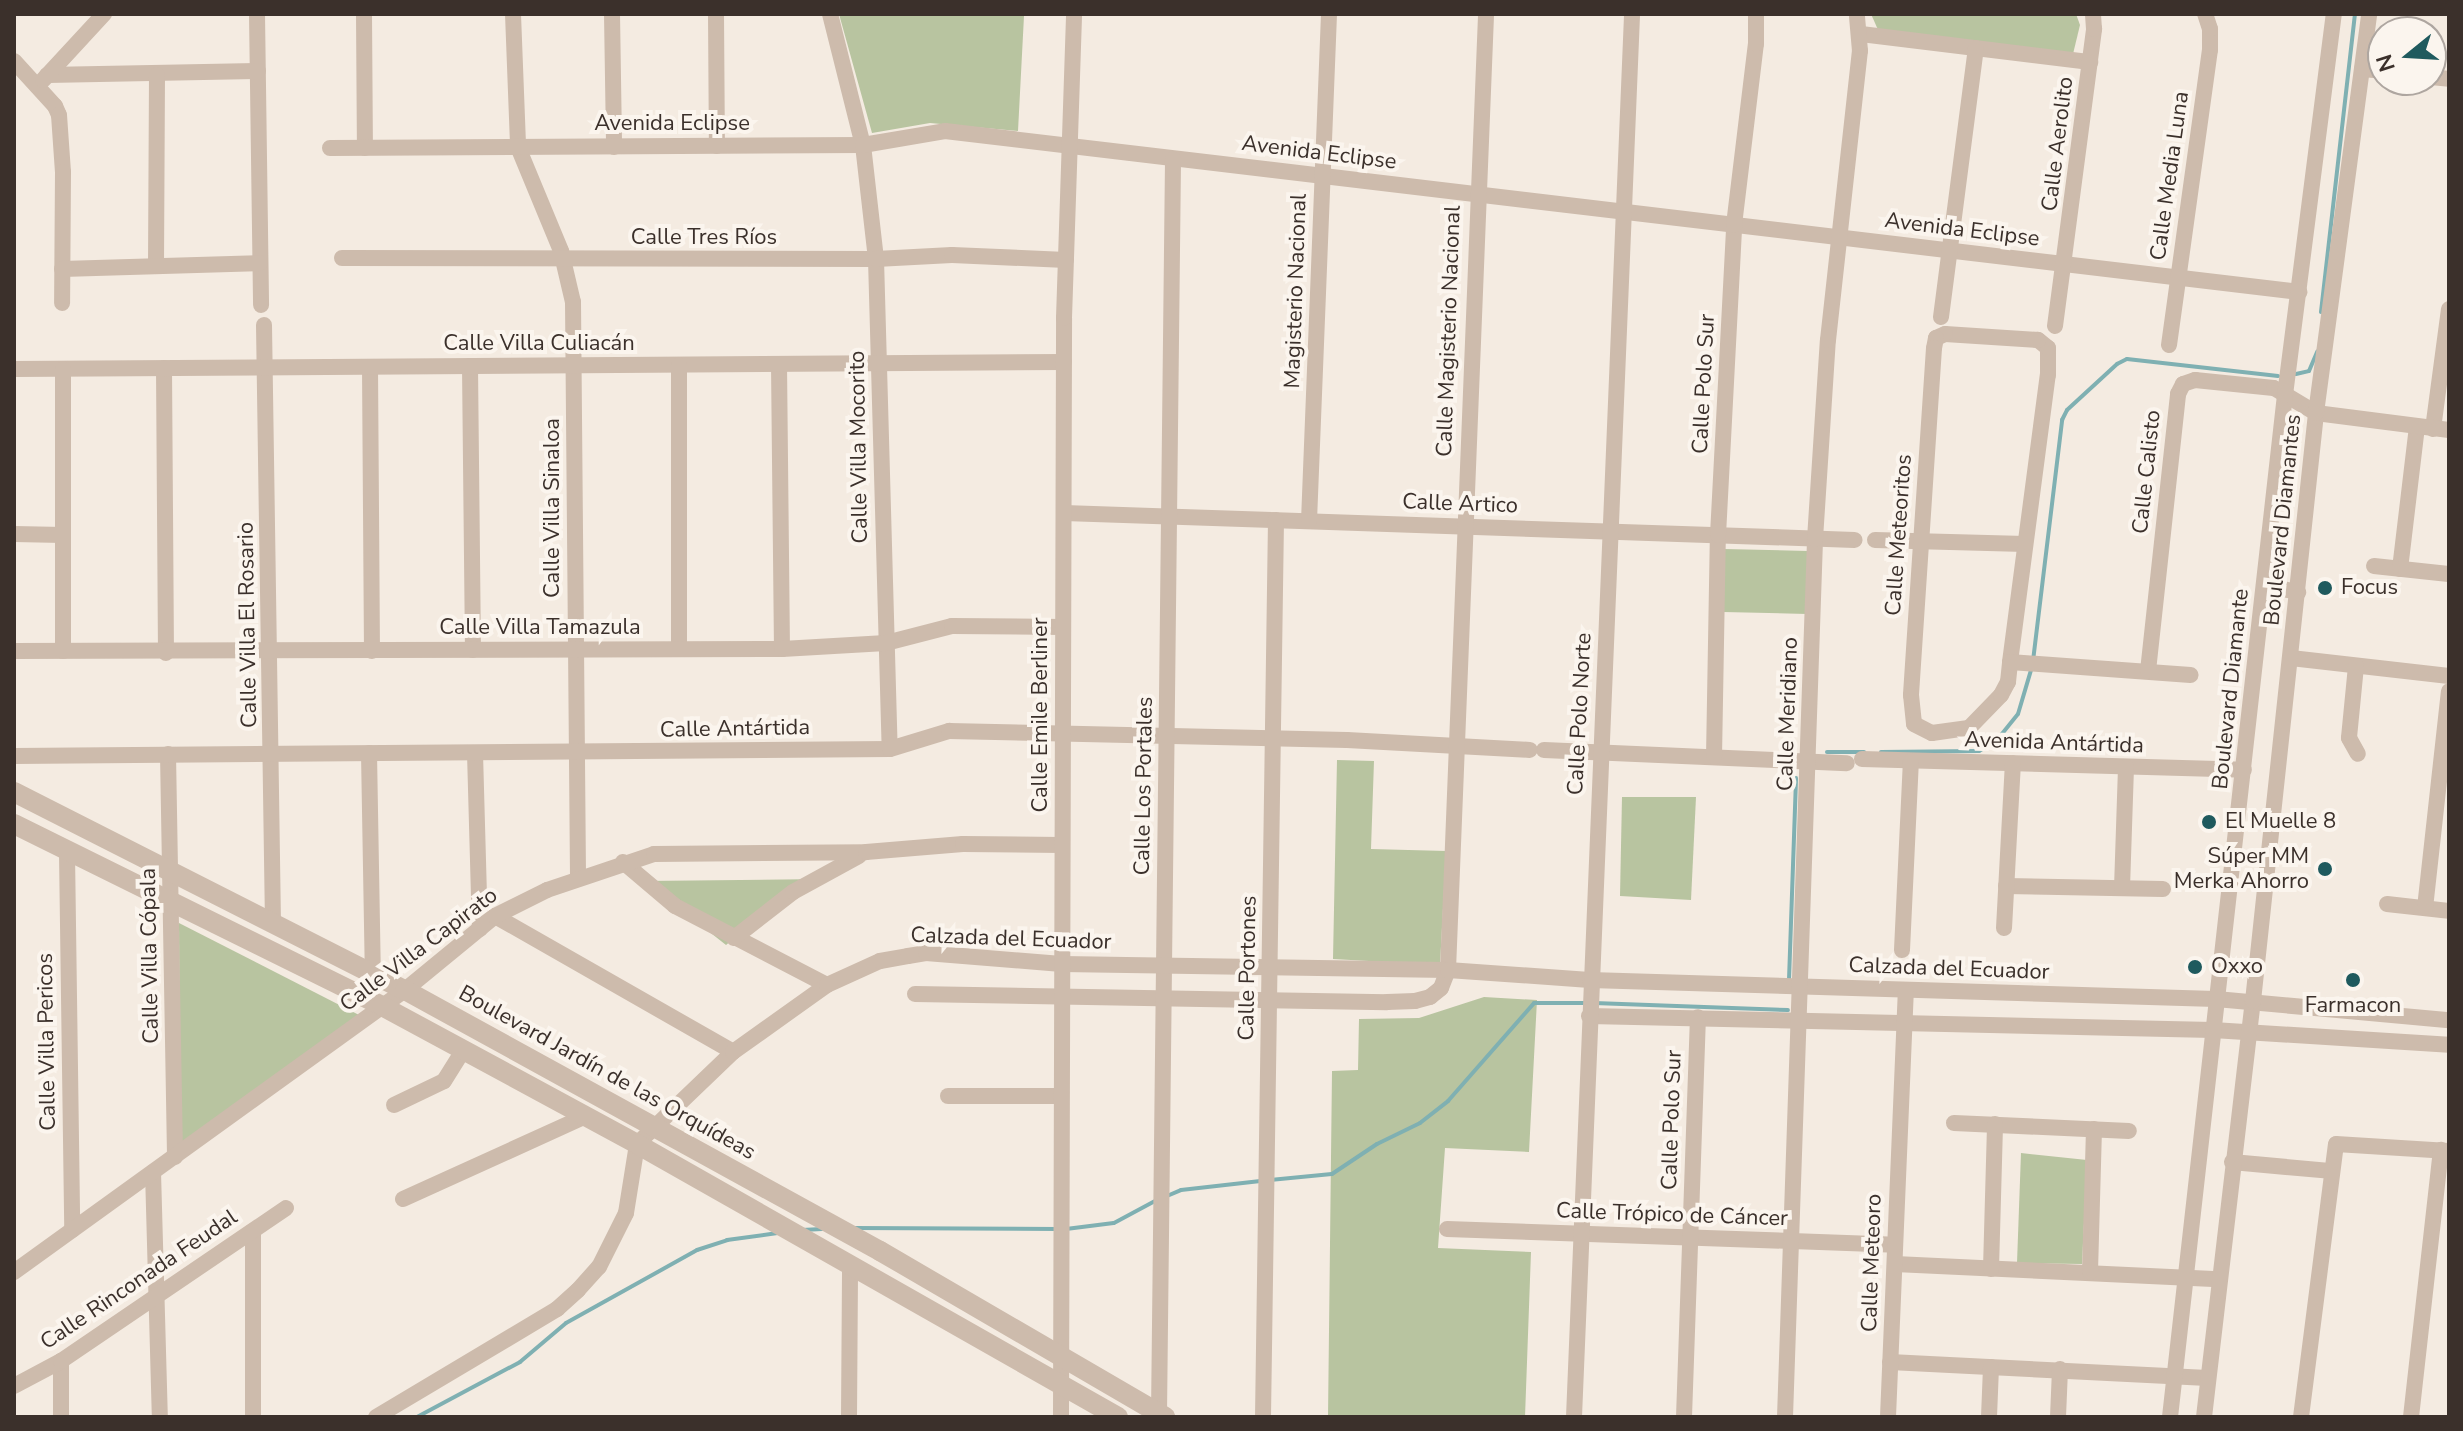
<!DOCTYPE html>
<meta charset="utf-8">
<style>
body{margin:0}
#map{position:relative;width:2463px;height:1431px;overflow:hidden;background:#f4ebe1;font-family:"Nunito Sans",sans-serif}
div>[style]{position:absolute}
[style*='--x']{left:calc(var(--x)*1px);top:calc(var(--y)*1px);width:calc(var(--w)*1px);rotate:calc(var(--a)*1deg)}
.green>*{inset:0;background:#b8c4a0}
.stream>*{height:4px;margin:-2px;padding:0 2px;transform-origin:2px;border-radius:2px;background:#7fb0b2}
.minor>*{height:16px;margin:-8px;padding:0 8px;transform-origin:8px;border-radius:8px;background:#cdbbac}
.tertiary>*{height:20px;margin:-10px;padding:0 10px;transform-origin:10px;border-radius:10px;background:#cdbbac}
.dots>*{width:22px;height:22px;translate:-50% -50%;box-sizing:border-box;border:4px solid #fbf5ee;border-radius:50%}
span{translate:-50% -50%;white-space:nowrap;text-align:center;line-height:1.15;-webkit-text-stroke:8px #fbf5ee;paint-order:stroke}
.street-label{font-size:22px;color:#3b302b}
.poi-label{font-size:22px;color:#3b302b}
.left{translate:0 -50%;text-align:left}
.right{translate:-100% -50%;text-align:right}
.frame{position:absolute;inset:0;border:16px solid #3b302b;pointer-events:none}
.north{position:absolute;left:2367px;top:16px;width:80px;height:80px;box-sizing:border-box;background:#fbf5ee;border:2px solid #aea6a0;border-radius:50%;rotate:252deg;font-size:22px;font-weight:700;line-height:32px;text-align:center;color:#3b302b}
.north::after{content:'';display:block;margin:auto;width:28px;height:36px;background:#1f5a5e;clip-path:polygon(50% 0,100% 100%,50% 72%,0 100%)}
</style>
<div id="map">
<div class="green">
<i style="clip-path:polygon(839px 14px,1024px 16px,1018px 131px,930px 123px,872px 133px)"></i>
<i style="clip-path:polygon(1871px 14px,2076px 14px,2080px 25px,2073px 54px,1879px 32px)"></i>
<i style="clip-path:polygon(1724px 549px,1808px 551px,1807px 614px,1723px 612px)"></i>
<i style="clip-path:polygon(1337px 760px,1374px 761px,1371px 849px,1446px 851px,1440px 965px,1333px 959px)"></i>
<i style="clip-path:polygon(1622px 797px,1696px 797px,1691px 900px,1620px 896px)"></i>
<i style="clip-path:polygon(825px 879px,775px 904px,726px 945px,645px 881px)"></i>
<i style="clip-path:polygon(179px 923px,361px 1016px,180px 1150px)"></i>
<i style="clip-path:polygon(1484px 997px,1537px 1000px,1529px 1152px,1445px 1148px,1438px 1248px,1531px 1252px,1525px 1417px,1328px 1417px,1332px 1071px,1358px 1070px,1359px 1019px,1419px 1018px)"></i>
<i style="clip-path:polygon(2021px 1153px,2087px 1160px,2082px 1264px,2017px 1263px)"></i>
</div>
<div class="stream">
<i style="--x:2321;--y:312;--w:300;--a:-83.5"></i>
<i style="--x:2296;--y:374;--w:13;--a:-13"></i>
<i style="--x:2309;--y:371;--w:21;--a:-67"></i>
<i style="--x:2033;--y:661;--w:243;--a:-83.1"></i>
<i style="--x:2062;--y:420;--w:11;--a:-63"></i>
<i style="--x:2067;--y:410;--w:68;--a:-42.6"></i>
<i style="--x:2117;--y:364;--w:11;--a:-27"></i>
<i style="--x:2127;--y:359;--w:152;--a:6.4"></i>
<i style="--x:1827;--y:752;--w:37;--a:0"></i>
<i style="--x:1881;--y:752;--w:98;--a:-0.6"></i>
<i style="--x:1979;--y:751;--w:21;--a:-31"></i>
<i style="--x:1997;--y:740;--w:33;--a:-51"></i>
<i style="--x:2018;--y:714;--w:46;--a:-73.5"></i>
<i style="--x:1789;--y:980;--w:202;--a:-88"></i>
<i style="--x:1594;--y:1003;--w:194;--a:2.1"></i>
<i style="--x:1269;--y:1180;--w:63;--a:-5.4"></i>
<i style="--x:1332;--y:1174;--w:54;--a:-33.7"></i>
<i style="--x:1377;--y:1144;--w:48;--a:-26"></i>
<i style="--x:1420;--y:1123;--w:36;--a:-38"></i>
<i style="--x:1448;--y:1101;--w:130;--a:-48.7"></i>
<i style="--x:1534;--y:1003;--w:51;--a:0"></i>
<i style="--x:1167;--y:1196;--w:15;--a:-23"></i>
<i style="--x:1181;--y:1190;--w:80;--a:-6.5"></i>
<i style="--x:854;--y:1228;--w:204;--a:0.3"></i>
<i style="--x:1066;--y:1229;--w:48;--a:-7.1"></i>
<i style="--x:1114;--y:1223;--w:47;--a:-28.2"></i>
<i style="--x:802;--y:1230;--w:20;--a:-3"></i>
<i style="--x:417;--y:1417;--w:117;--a:-28.1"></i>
<i style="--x:520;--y:1362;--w:60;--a:-40.3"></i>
<i style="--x:566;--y:1323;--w:150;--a:-29.1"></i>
<i style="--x:697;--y:1250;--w:32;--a:-18"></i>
<i style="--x:727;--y:1240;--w:51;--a:-7.8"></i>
</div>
<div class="minor">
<i style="--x:257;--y:14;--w:291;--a:89.2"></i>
<i style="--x:364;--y:14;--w:134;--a:89.6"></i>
<i style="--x:513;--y:14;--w:133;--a:87.8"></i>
<i style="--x:518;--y:147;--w:113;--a:67.5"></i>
<i style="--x:561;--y:251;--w:52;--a:76.8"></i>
<i style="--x:573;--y:302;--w:576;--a:89.5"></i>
<i style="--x:612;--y:14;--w:133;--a:89.1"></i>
<i style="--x:716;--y:14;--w:132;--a:89.6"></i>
<i style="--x:830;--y:14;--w:135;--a:75.9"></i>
<i style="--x:863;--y:145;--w:115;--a:83.5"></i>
<i style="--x:876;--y:259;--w:490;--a:88.4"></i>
<i style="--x:1861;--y:34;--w:231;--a:7"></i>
<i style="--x:14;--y:61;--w:61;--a:47.7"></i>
<i style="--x:55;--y:106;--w:10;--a:66"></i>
<i style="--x:59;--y:115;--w:57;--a:86"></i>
<i style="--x:63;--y:172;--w:131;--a:90.4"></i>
<i style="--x:2362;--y:69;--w:21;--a:5"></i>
<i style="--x:47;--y:75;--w:211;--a:-1.1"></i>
<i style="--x:2431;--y:77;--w:18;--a:6"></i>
<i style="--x:43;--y:80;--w:90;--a:-47.3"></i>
<i style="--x:330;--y:148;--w:533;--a:-0.32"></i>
<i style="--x:863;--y:145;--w:83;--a:-9.7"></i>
<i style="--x:945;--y:131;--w:1364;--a:6.78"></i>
<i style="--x:342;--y:258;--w:534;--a:0.11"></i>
<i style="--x:876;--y:259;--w:76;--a:-3"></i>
<i style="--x:952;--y:255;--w:114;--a:2.5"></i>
<i style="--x:156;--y:266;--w:191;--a:-89.7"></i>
<i style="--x:62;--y:269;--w:198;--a:-1.7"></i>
<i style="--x:1941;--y:317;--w:271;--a:-82.6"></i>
<i style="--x:264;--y:325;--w:599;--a:89.14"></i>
<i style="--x:2055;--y:326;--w:300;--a:-82.5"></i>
<i style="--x:2094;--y:29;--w:15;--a:-94"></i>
<i style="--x:2169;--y:345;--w:298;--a:-82.1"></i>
<i style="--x:2210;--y:50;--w:21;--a:-90"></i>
<i style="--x:2210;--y:29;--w:16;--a:-108"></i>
<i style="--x:779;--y:364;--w:285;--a:89.4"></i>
<i style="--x:470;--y:366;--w:284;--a:89.4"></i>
<i style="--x:370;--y:367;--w:284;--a:89.6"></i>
<i style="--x:164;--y:368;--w:285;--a:89.6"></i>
<i style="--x:14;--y:369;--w:1050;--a:-0.38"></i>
<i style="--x:2433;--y:429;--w:121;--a:-82.4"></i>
<i style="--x:1064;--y:513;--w:791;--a:1.95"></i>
<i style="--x:1309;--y:521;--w:507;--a:-87.74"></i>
<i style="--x:14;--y:534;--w:49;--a:1.2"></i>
<i style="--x:1875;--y:540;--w:150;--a:1.5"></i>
<i style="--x:2374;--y:566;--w:75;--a:6.1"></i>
<i style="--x:2400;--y:569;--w:143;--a:-83.2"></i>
<i style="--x:2264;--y:585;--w:35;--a:12"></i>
<i style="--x:679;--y:649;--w:284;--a:-90"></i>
<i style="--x:14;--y:651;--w:768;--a:-0.15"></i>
<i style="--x:782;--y:649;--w:104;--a:-3.3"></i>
<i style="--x:886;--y:643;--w:68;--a:-14.4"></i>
<i style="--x:952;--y:626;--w:111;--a:0.5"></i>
<i style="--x:63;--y:651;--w:282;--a:-90"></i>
<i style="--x:2291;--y:658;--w:159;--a:6.5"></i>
<i style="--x:2010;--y:662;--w:290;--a:-82.5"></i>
<i style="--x:2048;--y:375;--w:27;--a:-90"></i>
<i style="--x:2048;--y:348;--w:13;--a:-141"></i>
<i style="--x:2038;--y:340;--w:93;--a:-176.3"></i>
<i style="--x:1945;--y:334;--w:10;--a:156"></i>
<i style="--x:1936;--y:338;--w:10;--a:101"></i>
<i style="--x:1934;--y:348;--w:348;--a:93.8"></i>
<i style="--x:1911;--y:695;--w:29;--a:84"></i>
<i style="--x:1914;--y:724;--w:20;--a:27"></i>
<i style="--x:1932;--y:733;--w:37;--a:-8"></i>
<i style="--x:1969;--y:728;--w:46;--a:-45.9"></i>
<i style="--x:2001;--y:695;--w:15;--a:-62"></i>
<i style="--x:2008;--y:682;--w:20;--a:-84"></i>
<i style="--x:2010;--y:662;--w:181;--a:4.1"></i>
<i style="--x:2356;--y:666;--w:72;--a:95.6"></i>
<i style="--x:2349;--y:738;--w:18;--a:61"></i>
<i style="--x:2148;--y:671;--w:279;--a:-83.8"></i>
<i style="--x:2178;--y:394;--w:11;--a:-63"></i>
<i style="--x:2183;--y:384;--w:13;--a:-18"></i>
<i style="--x:2195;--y:380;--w:79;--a:5.8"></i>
<i style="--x:2274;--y:388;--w:49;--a:30.8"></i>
<i style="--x:2316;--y:413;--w:134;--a:7.3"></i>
<i style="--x:1544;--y:750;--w:303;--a:2.5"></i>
<i style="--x:369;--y:753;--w:219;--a:89"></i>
<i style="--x:475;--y:753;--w:176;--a:88.4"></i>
<i style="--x:168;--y:754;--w:403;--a:89"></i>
<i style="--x:14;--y:756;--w:876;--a:-0.46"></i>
<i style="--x:890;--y:749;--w:62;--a:-17"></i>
<i style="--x:949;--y:731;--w:398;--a:1.3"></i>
<i style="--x:1347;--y:740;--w:183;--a:3.1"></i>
<i style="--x:1714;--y:757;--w:222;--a:-89"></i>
<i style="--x:1718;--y:535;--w:310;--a:-87"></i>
<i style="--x:1734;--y:225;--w:182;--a:-83.1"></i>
<i style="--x:1756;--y:44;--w:30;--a:-90"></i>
<i style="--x:1862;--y:759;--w:382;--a:1.6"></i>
<i style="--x:67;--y:853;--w:377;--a:89.2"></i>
<i style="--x:623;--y:862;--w:68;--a:40.2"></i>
<i style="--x:675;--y:906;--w:171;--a:27.5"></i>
<i style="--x:2006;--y:886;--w:157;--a:1.1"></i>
<i style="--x:2122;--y:888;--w:121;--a:-88.1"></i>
<i style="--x:2387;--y:904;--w:62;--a:6.4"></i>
<i style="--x:2425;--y:908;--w:218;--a:-83.7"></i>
<i style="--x:495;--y:916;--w:274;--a:29.7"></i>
<i style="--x:2004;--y:928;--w:165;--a:-86.9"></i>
<i style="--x:734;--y:938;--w:75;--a:-37.9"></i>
<i style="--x:793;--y:892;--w:75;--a:-28.6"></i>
<i style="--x:1902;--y:950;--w:189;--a:-87.3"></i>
<i style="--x:915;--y:994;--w:472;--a:1"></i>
<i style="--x:1387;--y:1002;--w:28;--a:-2"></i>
<i style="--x:1415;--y:1001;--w:16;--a:-15"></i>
<i style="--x:1430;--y:997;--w:14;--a:-39"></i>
<i style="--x:1441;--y:988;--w:19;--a:-69"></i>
<i style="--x:1448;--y:970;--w:957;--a:-87.72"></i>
<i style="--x:1589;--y:1016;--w:624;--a:1.29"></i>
<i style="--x:2213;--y:1030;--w:236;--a:3.6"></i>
<i style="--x:948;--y:1096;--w:113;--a:0"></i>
<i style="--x:394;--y:1105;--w:55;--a:-25.6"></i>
<i style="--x:444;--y:1081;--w:36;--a:-58"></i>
<i style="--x:1954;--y:1123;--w:175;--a:2.6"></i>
<i style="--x:2232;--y:1162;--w:98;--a:5.2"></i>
<i style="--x:153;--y:1172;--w:245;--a:88.4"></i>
<i style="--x:403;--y:1199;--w:199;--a:-24.4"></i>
<i style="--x:1447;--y:1229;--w:448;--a:2"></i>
<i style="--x:253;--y:1231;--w:186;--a:90"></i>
<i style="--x:1895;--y:1264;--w:324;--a:2.7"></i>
<i style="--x:1991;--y:1269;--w:145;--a:-88.4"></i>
<i style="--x:14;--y:1272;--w:482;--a:-35.8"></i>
<i style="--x:405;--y:990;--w:117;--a:-39.4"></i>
<i style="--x:495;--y:916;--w:58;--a:-26.6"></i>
<i style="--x:547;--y:890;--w:113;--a:-18.6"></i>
<i style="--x:654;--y:854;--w:212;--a:-0.5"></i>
<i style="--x:866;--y:852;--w:97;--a:-4.7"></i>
<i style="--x:963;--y:844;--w:99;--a:0.6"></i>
<i style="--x:2090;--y:1272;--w:143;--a:-88.4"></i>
<i style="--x:61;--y:1361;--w:56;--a:90"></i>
<i style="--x:1890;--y:1362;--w:318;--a:2.9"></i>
<i style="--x:14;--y:1386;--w:53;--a:-28"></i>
<i style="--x:61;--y:1361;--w:272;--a:-34.2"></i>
<i style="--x:1159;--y:1414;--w:1255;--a:-89.36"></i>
<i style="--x:376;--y:1417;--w:211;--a:-30.8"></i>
<i style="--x:557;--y:1309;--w:28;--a:-42"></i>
<i style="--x:578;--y:1290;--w:31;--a:-48"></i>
<i style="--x:599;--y:1267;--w:60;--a:-63.4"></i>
<i style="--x:626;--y:1213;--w:70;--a:-80.9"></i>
<i style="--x:637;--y:1144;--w:133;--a:-43.8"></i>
<i style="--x:733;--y:1052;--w:115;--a:-35.5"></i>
<i style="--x:827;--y:985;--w:58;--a:-24.4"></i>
<i style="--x:880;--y:961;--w:28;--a:-10"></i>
<i style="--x:908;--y:956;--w:18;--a:-9"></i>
<i style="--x:926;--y:953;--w:136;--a:4.6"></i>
<i style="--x:1062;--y:964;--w:386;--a:0.9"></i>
<i style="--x:1448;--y:970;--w:142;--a:4"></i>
<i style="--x:1590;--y:980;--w:626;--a:1.74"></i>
<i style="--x:2216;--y:999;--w:234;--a:5.2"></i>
<i style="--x:849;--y:1417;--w:153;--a:-89.6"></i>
<i style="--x:1061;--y:1417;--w:1099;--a:-89.84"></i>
<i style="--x:1064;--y:318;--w:304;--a:-88.1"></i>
<i style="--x:1263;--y:1417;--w:897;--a:-89.17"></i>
<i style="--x:1574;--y:1417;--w:1404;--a:-87.63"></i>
<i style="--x:1684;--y:1417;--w:400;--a:-88"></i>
<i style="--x:1785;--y:1417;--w:879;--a:-88.04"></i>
<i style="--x:1815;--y:539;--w:199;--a:-86.3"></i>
<i style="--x:1828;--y:340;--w:291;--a:-83.7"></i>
<i style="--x:1860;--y:51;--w:37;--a:-95"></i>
<i style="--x:1888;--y:1417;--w:426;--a:-87.6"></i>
<i style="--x:1989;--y:1417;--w:50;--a:-87.7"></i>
<i style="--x:2058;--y:1417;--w:48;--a:-87.6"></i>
<i style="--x:2170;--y:1417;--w:1028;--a:-83.58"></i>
<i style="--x:2285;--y:395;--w:384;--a:-82.7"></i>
<i style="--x:2204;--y:1417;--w:419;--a:-83.3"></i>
<i style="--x:2253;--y:1001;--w:591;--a:-83.88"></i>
<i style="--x:2316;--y:413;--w:403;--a:-82.4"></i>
<i style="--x:2301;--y:1417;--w:275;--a:-82.7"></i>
<i style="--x:2336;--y:1144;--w:113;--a:3.5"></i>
<i style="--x:2411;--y:1417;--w:269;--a:-83.6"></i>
</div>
<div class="tertiary">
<i style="--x:14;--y:792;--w:438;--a:26.9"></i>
<i style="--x:405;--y:990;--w:542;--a:28.79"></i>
<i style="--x:880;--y:1251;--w:330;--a:30.2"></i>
<i style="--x:14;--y:824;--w:411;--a:26.3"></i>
<i style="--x:382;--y:1006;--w:290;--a:28.4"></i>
<i style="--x:637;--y:1144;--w:553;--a:29.58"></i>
</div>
<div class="dots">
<i style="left:2325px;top:588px;background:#1f5a5e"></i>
<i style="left:2209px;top:822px;background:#1f5a5e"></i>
<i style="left:2325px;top:869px;background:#1f5a5e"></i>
<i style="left:2195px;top:967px;background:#1f5a5e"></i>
<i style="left:2353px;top:980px;background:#1f5a5e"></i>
</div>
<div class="street-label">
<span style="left:672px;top:124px">Avenida Eclipse</span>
<span style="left:2058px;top:144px;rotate:-83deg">Calle Aerolito</span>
<span style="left:1319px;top:153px;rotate:7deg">Avenida Eclipse</span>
<span style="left:2170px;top:176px;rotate:-82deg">Calle Media Luna</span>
<span style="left:1962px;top:230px;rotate:7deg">Avenida Eclipse</span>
<span style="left:704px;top:238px">Calle Tres Ríos</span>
<span style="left:1296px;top:291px;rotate:-88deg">Magisterio Nacional</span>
<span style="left:1449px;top:331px;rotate:-88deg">Calle Magisterio Nacional</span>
<span style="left:539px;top:344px">Calle Villa Culiacán</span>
<span style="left:1704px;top:384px;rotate:-87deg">Calle Polo Sur</span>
<span style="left:859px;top:447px;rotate:-91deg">Calle Villa Mocorito</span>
<span style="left:2147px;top:472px;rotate:-84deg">Calle Calisto</span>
<span style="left:1460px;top:504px;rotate:2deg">Calle Artico</span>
<span style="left:553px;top:508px;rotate:-90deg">Calle Villa Sinaloa</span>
<span style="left:2283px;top:520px;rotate:-84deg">Boulevard Diamantes</span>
<span style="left:1899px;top:535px;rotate:-86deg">Calle Meteoritos</span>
<span style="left:248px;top:625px;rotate:-91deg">Calle Villa El Rosario</span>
<span style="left:540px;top:628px">Calle Villa Tamazula</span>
<span style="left:2231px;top:689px;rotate:-84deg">Boulevard Diamante</span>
<span style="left:1580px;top:714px;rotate:-87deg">Calle Polo Norte</span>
<span style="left:1788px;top:714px;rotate:-88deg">Calle Meridiano</span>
<span style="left:1041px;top:715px;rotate:-90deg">Calle Emile Berliner</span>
<span style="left:735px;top:729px;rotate:-1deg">Calle Antártida</span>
<span style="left:2054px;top:743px;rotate:2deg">Avenida Antártida</span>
<span style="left:1144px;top:786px;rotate:-89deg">Calle Los Portales</span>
<span style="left:1011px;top:939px;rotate:2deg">Calzada del Ecuador</span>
<span style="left:419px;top:950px;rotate:-37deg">Calle Villa Capirato</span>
<span style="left:150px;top:956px;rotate:-91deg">Calle Villa Cópala</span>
<span style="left:1248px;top:968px;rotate:-89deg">Calle Portones</span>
<span style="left:1949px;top:969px;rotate:2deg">Calzada del Ecuador</span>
<span style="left:47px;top:1042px;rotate:-91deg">Calle Villa Pericos</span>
<span style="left:607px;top:1073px;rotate:29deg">Boulevard Jardín de las Orquídeas</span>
<span style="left:1672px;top:1120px;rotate:-88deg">Calle Polo Sur</span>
<span style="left:1672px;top:1215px;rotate:2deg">Calle Trópico de Cáncer</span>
<span style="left:1872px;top:1263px;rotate:-88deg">Calle Meteoro</span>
<span style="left:139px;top:1280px;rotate:-34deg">Calle Rinconada Feudal</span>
</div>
<div class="poi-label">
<span class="left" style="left:2341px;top:588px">Focus</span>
<span class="left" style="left:2225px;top:822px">El Muelle 8</span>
<span class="right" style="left:2309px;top:869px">Súper MM<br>Merka Ahorro</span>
<span class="left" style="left:2211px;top:967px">Oxxo</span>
<span style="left:2353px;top:1006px">Farmacon</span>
</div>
<div class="frame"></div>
<div class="north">N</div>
</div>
